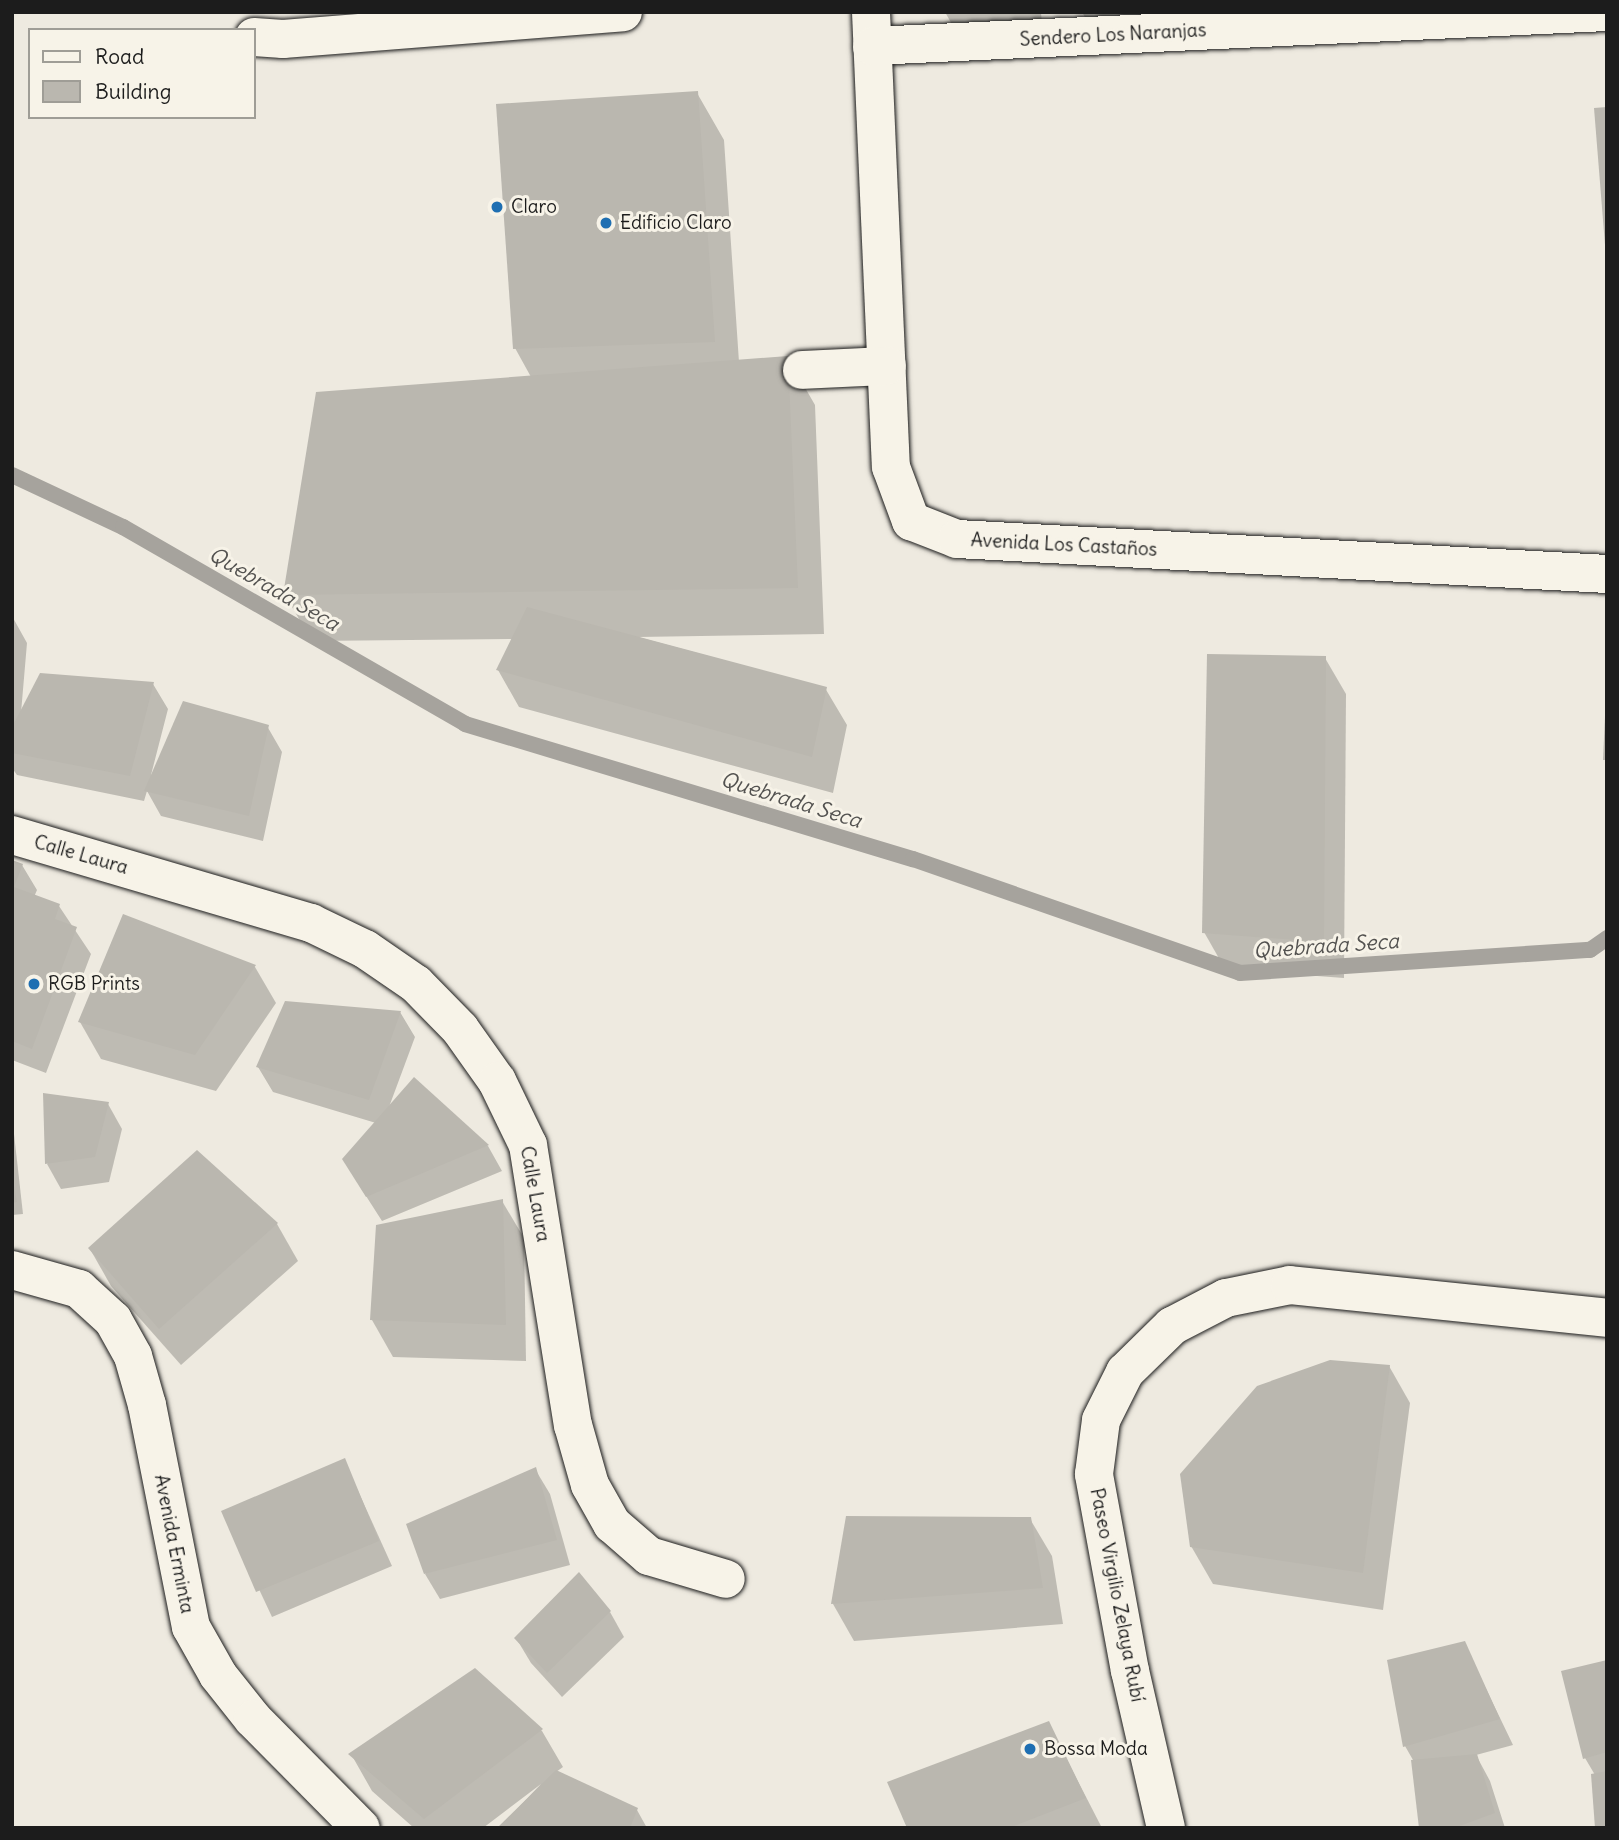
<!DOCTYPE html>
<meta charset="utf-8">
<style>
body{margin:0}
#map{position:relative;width:1619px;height:1840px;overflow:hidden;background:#eeeae0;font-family:Delius,sans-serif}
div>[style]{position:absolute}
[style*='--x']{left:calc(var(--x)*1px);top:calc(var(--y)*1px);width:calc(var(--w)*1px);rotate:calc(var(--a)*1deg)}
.shadow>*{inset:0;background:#0003}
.stream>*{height:16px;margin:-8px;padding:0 8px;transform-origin:8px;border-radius:8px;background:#a6a39d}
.building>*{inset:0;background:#bab7af}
.roads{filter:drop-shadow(0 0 2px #1c1c1c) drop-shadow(0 0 2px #1c1c1c)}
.minor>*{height:38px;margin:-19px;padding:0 19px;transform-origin:19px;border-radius:19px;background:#f7f3e8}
.dots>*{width:19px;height:19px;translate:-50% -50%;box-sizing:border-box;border:4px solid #f7f3e8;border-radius:50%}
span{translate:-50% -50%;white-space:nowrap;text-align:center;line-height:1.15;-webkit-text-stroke:6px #f7f3e8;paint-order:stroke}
.street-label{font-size:19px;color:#1c1c1c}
.poi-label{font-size:19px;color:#1c1c1c}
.left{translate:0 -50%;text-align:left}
.water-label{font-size:21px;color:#535250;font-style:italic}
.frame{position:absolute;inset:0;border:14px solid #1c1c1c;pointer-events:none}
.legend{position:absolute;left:28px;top:28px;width:228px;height:91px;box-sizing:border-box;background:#f7f3e8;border:2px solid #9f9d96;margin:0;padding:9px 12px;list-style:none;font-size:21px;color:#1c1c1c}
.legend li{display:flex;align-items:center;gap:14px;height:35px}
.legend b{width:35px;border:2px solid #9f9d96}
</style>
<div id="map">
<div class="shadow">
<i style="clip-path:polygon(945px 12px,1041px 12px,1042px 26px,959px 37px)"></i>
<i style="clip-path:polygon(1082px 12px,1232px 12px,1099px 42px)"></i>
<i style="clip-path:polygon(697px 93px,724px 140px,739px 362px,788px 358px,815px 405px,824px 634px,638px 637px,825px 688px,847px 725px,833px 793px,519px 707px,498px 670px,514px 639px,312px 641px,285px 595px,531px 377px,515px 348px)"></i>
<i style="clip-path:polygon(12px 616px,27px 643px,21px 713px,153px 684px,168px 709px,151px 775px,267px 726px,282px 752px,263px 841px,161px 816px,147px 791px,144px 801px,17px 775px,12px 768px)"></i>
<i style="clip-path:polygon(1325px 658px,1346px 694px,1344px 978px,1225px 969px,1204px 932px)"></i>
<i style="clip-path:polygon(12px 862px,22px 865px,37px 890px,34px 897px,59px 906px,91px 954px,46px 1073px,12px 1060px)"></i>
<i style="clip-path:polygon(124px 916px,255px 967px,276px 1003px,216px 1091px,101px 1059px,80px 1022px)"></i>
<i style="clip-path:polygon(400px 1012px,415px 1037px,389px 1107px,414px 1079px,488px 1146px,502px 1171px,382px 1221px,359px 1185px,376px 1123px,273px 1092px,258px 1067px)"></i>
<i style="clip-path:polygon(108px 1104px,122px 1129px,109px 1182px,61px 1189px,47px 1164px)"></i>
<i style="clip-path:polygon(12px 1116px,23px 1214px,12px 1215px)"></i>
<i style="clip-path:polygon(197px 1152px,277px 1224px,298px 1261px,181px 1365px,111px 1286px,90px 1249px)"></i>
<i style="clip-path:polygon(502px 1201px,524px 1238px,526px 1361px,393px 1357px,372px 1320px)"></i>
<i style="clip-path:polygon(1389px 1366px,1410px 1403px,1383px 1610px,1213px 1584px,1191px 1546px)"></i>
<i style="clip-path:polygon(344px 1460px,392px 1566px,272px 1617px,223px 1512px)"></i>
<i style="clip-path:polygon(535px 1469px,550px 1494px,570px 1565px,440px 1599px,425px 1574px)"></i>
<i style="clip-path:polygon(848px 1518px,1030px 1519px,1052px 1556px,1063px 1624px,854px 1641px,833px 1604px)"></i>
<i style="clip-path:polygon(610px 1612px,624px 1637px,562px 1697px,531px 1663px,516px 1638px)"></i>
<i style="clip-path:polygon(1464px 1643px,1513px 1745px,1476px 1755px,1490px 1781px,1505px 1828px,1420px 1828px,1413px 1760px,1405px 1746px)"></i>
<i style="clip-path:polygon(1607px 1662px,1607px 1828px,1595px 1775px,1585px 1758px)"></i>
<i style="clip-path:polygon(475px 1670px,542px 1731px,563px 1767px,556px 1772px,637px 1810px,647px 1828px,499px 1828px,541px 1784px,483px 1828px,414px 1828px,372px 1791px,351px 1754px)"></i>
<i style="clip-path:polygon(1048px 1723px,1102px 1828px,908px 1828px)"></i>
</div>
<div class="stream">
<i style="--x:12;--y:475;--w:123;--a:25.1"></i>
<i style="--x:123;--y:527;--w:395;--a:29.9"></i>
<i style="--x:465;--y:724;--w:468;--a:16.8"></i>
<i style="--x:913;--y:859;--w:346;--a:19.2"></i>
<i style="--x:1240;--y:973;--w:351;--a:-3.8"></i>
<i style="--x:1590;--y:950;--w:21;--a:-35"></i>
</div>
<div class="building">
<i style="clip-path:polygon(698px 91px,715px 342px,513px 349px,496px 104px)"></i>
<i style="clip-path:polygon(1607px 107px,1607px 245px,1605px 245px,1594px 108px)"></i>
<i style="clip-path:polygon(788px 356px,798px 588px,283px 595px,316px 392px)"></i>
<i style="clip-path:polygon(527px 607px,827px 687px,812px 757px,496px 670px)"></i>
<i style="clip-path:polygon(1207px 654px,1326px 656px,1324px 942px,1202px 933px)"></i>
<i style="clip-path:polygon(40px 673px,154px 682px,130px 776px,12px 753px,12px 727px)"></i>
<i style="clip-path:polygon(183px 701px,269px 725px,249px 816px,144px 791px)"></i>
<i style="clip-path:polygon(1605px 716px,1607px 716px,1607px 760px,1603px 760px)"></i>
<i style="clip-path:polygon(12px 860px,23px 864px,14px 887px,60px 904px,55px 919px,77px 927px,32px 1049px,12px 1041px)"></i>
<i style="clip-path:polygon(123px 914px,256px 965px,195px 1055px,78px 1022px)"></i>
<i style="clip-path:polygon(285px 1001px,401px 1011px,369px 1100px,256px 1067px)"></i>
<i style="clip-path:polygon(414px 1077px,489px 1145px,366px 1197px,342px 1159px)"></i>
<i style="clip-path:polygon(43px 1093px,109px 1102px,95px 1157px,45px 1164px)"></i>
<i style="clip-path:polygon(197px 1150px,278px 1223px,159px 1329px,88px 1248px)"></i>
<i style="clip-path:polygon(12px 1175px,17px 1202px,12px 1203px)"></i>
<i style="clip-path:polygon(503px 1199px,506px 1325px,370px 1320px,376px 1225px)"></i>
<i style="clip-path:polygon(1330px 1360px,1390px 1365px,1363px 1573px,1190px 1547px,1180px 1474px,1257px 1386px)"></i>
<i style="clip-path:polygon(345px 1458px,379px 1541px,256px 1592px,221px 1511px)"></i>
<i style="clip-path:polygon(536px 1467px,557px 1540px,424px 1574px,406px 1524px)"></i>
<i style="clip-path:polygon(846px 1516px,1031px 1517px,1043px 1588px,831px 1604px)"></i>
<i style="clip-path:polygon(579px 1572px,611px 1611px,547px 1673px,514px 1638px)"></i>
<i style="clip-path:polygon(1465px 1641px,1500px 1719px,1403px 1747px,1387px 1660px)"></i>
<i style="clip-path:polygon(1607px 1660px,1607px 1752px,1583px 1759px,1561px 1671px)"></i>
<i style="clip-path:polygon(475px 1668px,543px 1729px,424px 1819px,348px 1754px)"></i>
<i style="clip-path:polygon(1049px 1721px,1086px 1798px,1009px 1828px,907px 1828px,887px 1782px)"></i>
<i style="clip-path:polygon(1477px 1754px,1495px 1813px,1454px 1828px,1419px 1828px,1411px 1760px)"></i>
<i style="clip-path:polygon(556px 1770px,638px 1808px,630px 1828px,497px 1828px)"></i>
<i style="clip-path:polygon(1607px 1771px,1607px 1828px,1595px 1828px,1591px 1774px)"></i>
</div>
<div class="roads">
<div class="minor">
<i style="--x:871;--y:12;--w:455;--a:87.5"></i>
<i style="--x:891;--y:467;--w:58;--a:69.7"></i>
<i style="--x:911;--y:521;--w:49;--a:21.4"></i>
<i style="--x:957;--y:539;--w:651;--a:3.08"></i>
<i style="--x:254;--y:37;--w:29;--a:4"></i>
<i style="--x:283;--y:39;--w:341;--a:-4.5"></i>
<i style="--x:872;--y:46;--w:736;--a:-2.65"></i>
<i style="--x:802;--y:370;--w:85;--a:-2.7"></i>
<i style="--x:12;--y:835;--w:312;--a:16.4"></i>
<i style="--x:311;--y:923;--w:60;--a:25.7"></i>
<i style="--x:365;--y:949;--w:62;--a:34.5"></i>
<i style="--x:416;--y:984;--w:63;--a:45.6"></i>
<i style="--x:460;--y:1029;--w:64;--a:54.6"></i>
<i style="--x:497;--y:1081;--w:71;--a:64.2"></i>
<i style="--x:528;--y:1145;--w:284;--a:80.9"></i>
<i style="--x:573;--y:1425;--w:62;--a:74.2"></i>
<i style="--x:590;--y:1485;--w:45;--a:60.6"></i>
<i style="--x:612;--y:1524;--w:49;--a:40.9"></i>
<i style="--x:649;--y:1556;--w:80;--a:16.6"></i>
<i style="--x:12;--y:1270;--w:70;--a:15.8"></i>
<i style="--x:79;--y:1289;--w:46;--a:42.4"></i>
<i style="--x:113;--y:1320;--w:41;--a:60.9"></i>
<i style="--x:133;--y:1356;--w:51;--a:74.1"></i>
<i style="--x:147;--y:1405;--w:226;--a:78.8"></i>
<i style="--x:191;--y:1627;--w:55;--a:60.6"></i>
<i style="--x:218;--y:1675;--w:56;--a:51.5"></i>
<i style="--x:253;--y:1719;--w:153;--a:45.3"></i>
<i style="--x:1166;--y:1828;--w:161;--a:-102.9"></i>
<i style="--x:1130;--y:1671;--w:200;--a:-100.4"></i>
<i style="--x:1094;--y:1474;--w:54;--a:-82.6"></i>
<i style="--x:1101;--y:1420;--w:54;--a:-63.4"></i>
<i style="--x:1125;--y:1372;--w:66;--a:-44.4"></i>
<i style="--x:1172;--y:1326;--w:61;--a:-27.4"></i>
<i style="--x:1226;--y:1298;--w:65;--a:-11.5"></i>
<i style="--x:1290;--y:1285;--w:319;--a:5.9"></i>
</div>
</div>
<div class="dots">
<i style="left:497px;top:207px;background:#1f6fb2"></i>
<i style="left:606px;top:223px;background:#1f6fb2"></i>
<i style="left:34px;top:984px;background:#1f6fb2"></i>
<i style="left:1030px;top:1749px;background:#1f6fb2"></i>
</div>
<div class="street-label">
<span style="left:1113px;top:35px;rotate:-3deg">Sendero Los Naranjas</span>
<span style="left:1064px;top:545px;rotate:3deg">Avenida Los Castaños</span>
<span style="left:81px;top:855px;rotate:16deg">Calle Laura</span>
<span style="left:535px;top:1194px;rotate:80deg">Calle Laura</span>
<span style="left:174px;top:1544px;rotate:79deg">Avenida Erminta</span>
<span style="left:1117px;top:1595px;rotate:79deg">Paseo Virgilio Zelaya Rubí</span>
</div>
<div class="poi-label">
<span class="left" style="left:511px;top:207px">Claro</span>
<span class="left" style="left:620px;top:223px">Edificio Claro</span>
<span class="left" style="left:48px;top:984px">RGB Prints</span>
<span class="left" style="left:1044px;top:1749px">Bossa Moda</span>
</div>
<div class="water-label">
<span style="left:274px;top:589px;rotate:30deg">Quebrada Seca</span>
<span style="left:791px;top:800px;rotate:17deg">Quebrada Seca</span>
<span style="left:1326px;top:946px;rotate:-4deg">Quebrada Seca</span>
</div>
<div class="frame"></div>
<ul class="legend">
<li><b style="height:9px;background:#f7f3e8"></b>Road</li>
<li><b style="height:19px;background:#bab7af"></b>Building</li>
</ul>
</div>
